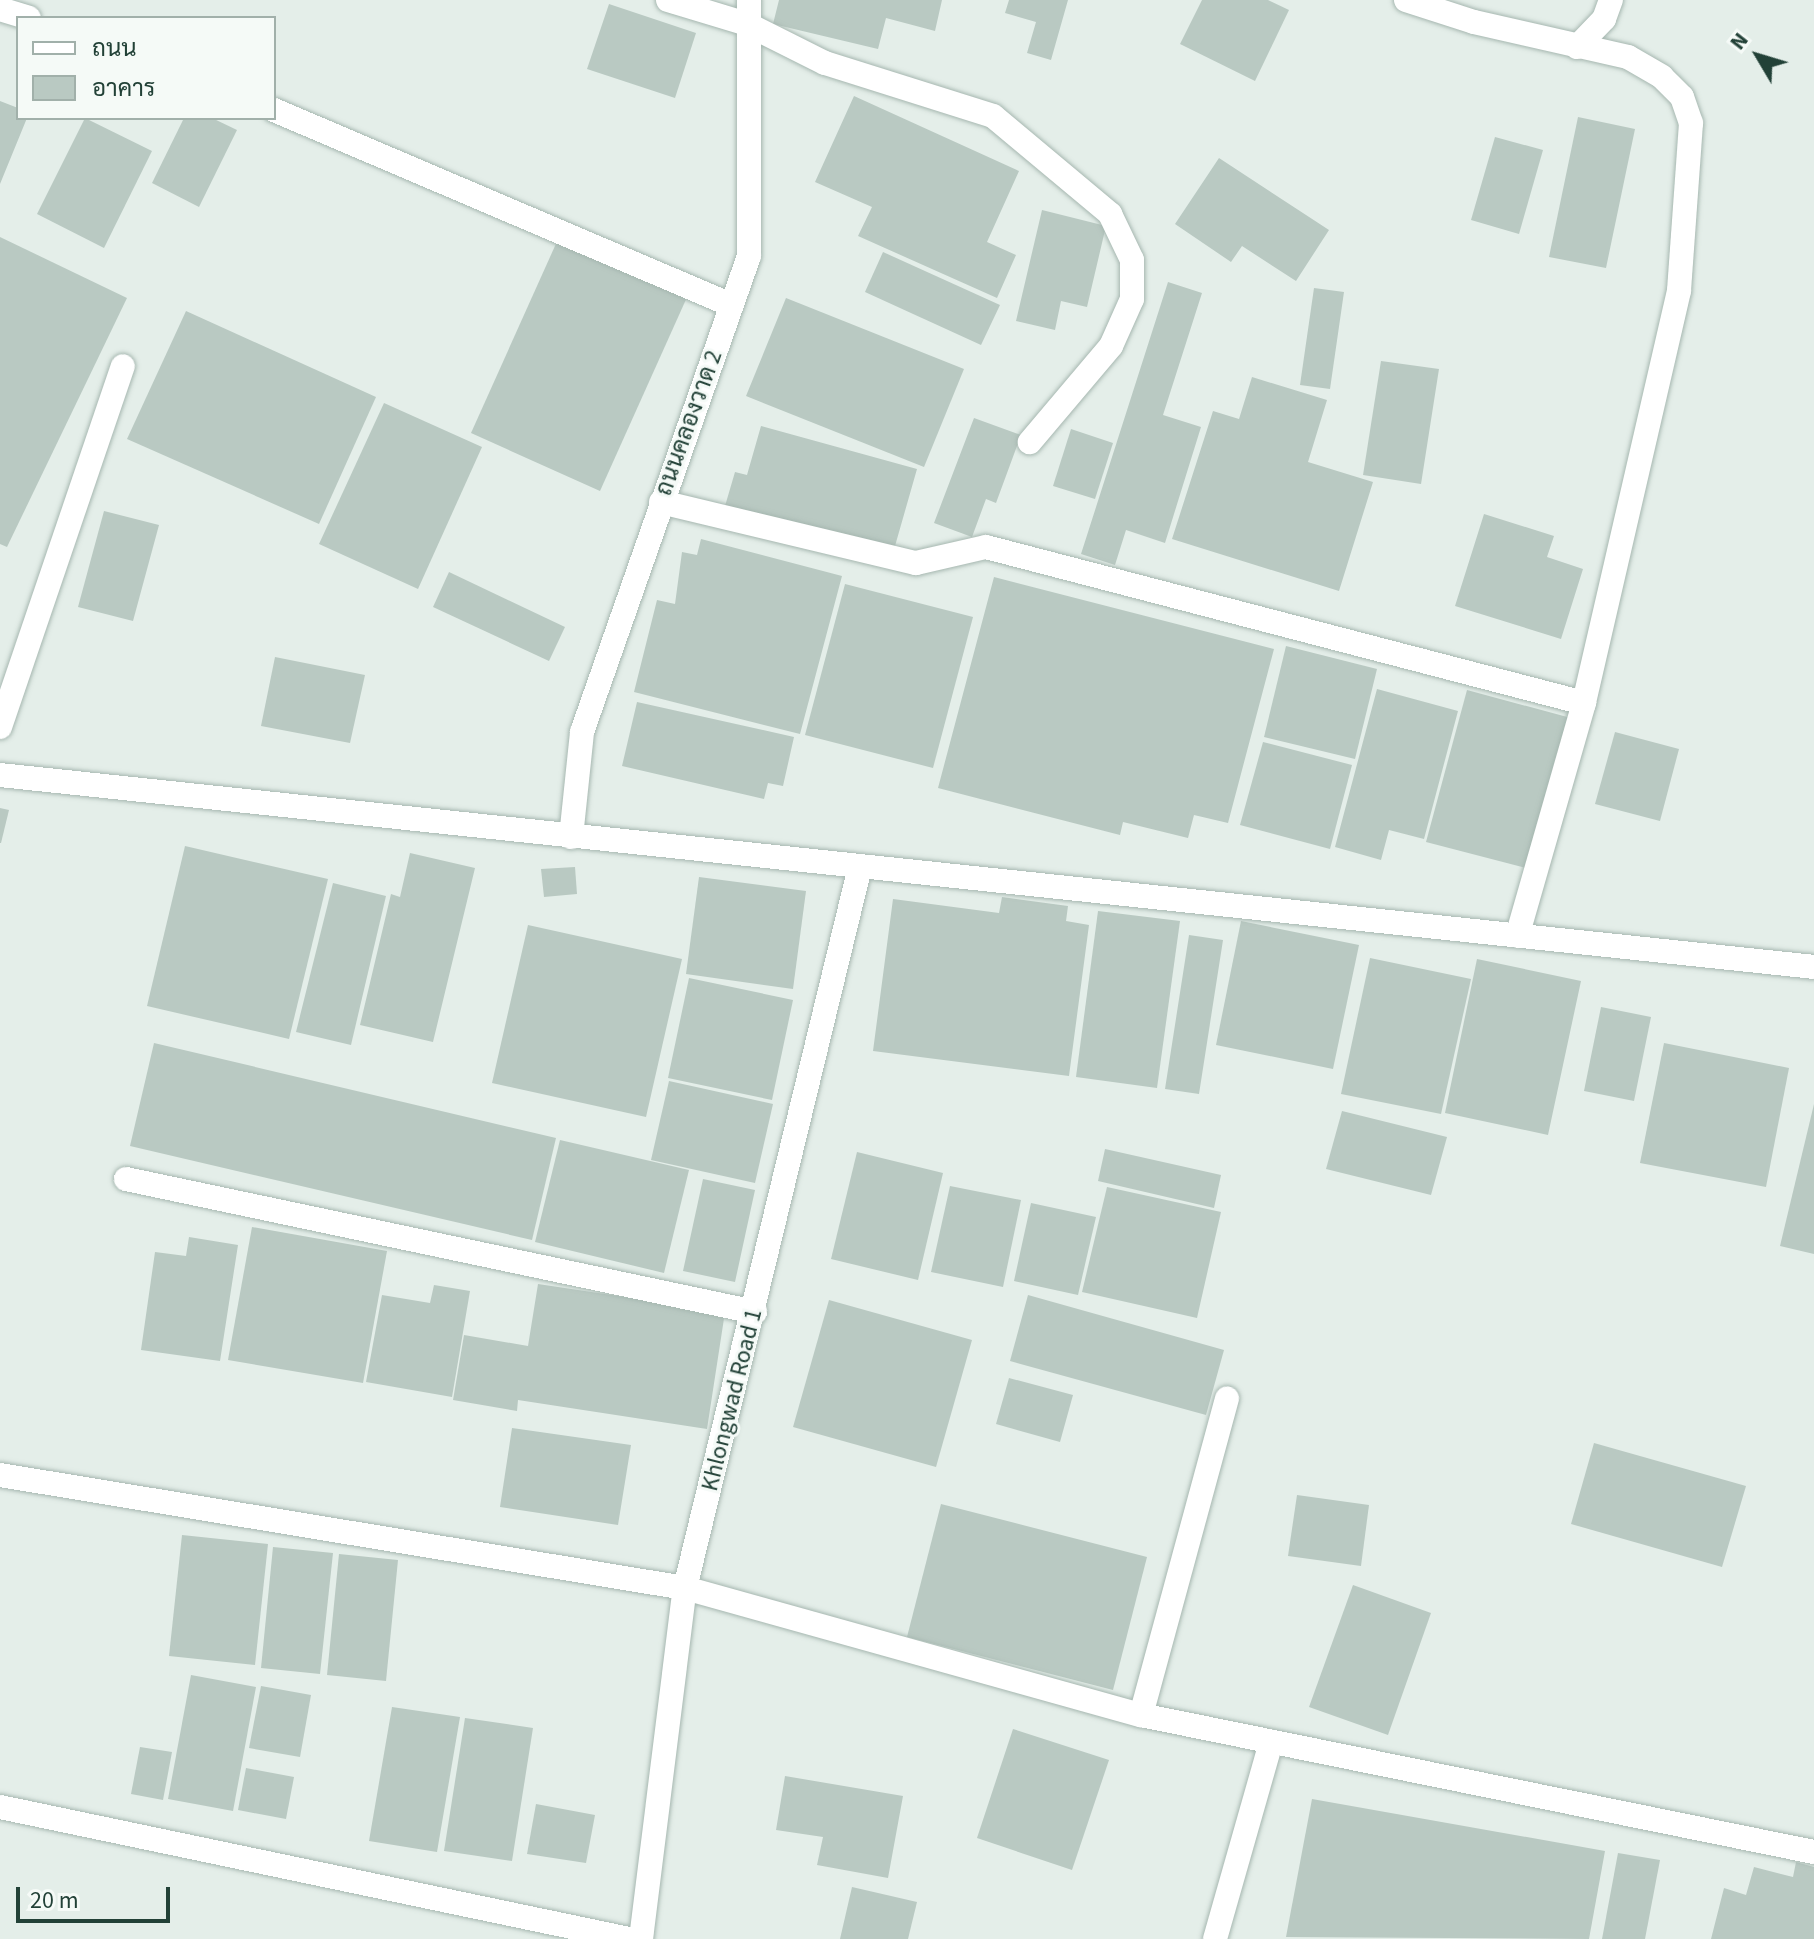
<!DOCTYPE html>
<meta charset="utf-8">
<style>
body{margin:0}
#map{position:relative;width:1814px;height:1939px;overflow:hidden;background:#e4eee9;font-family:"Source Sans 3",Sarabun,sans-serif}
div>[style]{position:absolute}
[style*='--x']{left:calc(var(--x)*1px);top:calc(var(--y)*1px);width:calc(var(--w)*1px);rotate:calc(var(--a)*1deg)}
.building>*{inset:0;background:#b9c9c2}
.roads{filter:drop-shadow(0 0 2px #a6b7b0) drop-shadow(0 0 2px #a6b7b0)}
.service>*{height:24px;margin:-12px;padding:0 12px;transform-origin:12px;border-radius:12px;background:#fff}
.minor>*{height:24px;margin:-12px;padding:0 12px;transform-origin:12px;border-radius:12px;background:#fff}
.tertiary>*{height:24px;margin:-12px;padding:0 12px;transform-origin:12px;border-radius:12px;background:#fff}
span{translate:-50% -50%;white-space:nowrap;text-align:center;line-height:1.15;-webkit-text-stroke:6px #f5faf7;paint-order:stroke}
.street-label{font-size:24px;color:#224137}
.legend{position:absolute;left:16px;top:16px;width:260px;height:104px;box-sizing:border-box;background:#f5faf7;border:2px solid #a1b0aa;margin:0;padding:10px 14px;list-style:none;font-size:24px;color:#224137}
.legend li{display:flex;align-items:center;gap:16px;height:40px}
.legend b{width:40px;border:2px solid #a1b0aa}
.north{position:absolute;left:1718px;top:16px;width:80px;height:80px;-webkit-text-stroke:6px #f5faf7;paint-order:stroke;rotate:308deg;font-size:22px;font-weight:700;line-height:32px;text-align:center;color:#224137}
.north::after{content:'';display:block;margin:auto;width:28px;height:36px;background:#224137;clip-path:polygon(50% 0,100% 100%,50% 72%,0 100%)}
.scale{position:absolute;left:16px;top:1887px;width:154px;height:36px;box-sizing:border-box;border:4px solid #224137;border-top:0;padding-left:10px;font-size:24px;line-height:28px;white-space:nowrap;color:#224137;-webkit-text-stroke:6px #f5faf7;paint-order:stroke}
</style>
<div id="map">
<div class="building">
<i style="clip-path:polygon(779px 0,942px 0,935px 31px,886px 18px,878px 49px,773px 24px)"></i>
<i style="clip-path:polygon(1009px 0,1068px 0,1051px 60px,1027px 53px,1036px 22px,1005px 13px)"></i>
<i style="clip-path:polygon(1202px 0,1268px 0,1289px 10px,1255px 81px,1180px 44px)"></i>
<i style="clip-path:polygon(609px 4px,696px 33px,675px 98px,587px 69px)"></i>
<i style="clip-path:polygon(854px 96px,1019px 171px,987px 242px,1016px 255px,997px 298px,858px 236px,872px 207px,815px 182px)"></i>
<i style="clip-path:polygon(0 101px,18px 108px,18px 118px,27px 118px,0 184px)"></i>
<i style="clip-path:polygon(1578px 117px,1635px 129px,1606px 268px,1549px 257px)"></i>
<i style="clip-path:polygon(85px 118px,152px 151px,104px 248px,37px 214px)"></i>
<i style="clip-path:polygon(184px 118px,212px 118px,237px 130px,199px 207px,152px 183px)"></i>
<i style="clip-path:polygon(1495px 137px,1543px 150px,1519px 234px,1471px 220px)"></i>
<i style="clip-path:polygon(1219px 158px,1329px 230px,1296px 281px,1242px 246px,1231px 262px,1175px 224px)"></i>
<i style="clip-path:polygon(1042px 210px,1106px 226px,1087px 307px,1061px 301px,1055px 330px,1016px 321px)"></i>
<i style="clip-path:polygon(0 237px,127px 298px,7px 547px,0 544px)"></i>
<i style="clip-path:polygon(559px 237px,688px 295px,600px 491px,471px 433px)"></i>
<i style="clip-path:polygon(883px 252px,1000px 305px,981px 345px,865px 292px)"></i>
<i style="clip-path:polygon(1168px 282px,1202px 293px,1163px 415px,1201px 427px,1165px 543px,1126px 530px,1115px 565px,1081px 554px)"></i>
<i style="clip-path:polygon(1314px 288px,1344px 292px,1330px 389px,1300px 385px)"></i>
<i style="clip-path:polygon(786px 298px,964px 369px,924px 467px,746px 396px)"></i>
<i style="clip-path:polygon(186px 311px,376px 397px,319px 524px,127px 439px)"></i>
<i style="clip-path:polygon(1381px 361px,1439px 369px,1421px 484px,1363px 475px)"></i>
<i style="clip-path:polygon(1252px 377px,1327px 400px,1308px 462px,1373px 482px,1339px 591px,1172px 539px,1213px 411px,1239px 419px)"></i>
<i style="clip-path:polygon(384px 403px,482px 447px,418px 589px,319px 544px)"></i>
<i style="clip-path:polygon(974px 418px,1021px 435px,996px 503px,986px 499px,972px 537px,934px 523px)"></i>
<i style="clip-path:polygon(761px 426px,917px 469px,893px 553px,725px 506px,735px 472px,747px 475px)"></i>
<i style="clip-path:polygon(1071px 429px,1113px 443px,1095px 499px,1053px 486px)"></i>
<i style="clip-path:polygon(104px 511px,159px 525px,133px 621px,78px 607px)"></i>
<i style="clip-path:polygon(1484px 514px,1554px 536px,1547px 557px,1583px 569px,1561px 639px,1455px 606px)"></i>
<i style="clip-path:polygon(701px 539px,842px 576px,800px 734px,634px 692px,657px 600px,675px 604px,682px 552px,697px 555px)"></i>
<i style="clip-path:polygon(449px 572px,565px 627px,549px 661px,433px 607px)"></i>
<i style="clip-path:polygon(994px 577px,1274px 649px,1228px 823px,1194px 815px,1188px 838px,1123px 822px,1120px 835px,938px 788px)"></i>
<i style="clip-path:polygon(845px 584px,973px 617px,933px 768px,805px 735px)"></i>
<i style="clip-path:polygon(1286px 646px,1377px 669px,1355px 759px,1264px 737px)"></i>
<i style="clip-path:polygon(275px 657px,365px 675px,350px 743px,261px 726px)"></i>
<i style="clip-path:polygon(1377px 689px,1458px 711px,1424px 839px,1389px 830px,1381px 860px,1335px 847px)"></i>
<i style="clip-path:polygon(1467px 690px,1571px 718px,1530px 869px,1426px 842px)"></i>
<i style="clip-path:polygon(637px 702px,794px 737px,783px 786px,768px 783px,764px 799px,622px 766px)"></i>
<i style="clip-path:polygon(1615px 732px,1679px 749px,1660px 821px,1595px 804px)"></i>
<i style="clip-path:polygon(1263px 742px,1352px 765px,1330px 849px,1240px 825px)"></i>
<i style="clip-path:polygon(0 808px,9px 810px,1px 843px,0 843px)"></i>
<i style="clip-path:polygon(185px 846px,328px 879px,289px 1039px,147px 1006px)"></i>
<i style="clip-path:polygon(410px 853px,475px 868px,433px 1042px,360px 1025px,391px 894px,400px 897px)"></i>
<i style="clip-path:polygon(575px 867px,577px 894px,544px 897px,541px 869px)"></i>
<i style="clip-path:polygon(699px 877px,806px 891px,793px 989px,686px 974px)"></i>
<i style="clip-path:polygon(333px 883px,386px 896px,351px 1045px,296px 1032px)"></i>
<i style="clip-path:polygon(1002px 897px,1068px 906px,1066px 921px,1089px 925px,1069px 1076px,873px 1051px,893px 899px,999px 913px)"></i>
<i style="clip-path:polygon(1098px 911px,1180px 921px,1157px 1088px,1076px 1077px)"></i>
<i style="clip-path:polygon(1241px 921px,1359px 945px,1333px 1069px,1216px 1045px)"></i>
<i style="clip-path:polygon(528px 925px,682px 959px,646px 1117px,492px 1083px)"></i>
<i style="clip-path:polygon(1189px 935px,1223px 940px,1199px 1094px,1165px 1089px)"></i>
<i style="clip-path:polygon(1370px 958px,1471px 979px,1441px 1114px,1341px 1094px)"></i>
<i style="clip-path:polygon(1477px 959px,1581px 981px,1548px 1135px,1445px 1113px)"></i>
<i style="clip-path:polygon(689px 978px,793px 1000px,772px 1100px,668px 1078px)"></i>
<i style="clip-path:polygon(1601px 1007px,1651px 1017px,1634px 1101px,1584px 1091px)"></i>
<i style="clip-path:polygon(154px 1043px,556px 1138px,532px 1240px,130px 1146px)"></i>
<i style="clip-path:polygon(1664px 1043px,1789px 1068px,1766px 1187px,1640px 1163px)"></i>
<i style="clip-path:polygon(669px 1081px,773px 1104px,755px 1183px,651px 1160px)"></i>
<i style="clip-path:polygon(1814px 1104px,1814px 1254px,1780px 1246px)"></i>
<i style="clip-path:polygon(1342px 1111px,1447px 1137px,1431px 1195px,1326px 1169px)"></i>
<i style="clip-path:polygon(560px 1140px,689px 1170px,664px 1273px,535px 1242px)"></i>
<i style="clip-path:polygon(1105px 1149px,1221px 1175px,1214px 1208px,1098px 1181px)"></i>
<i style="clip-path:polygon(857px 1152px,943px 1173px,918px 1280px,831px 1259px)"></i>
<i style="clip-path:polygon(703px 1179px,755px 1190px,735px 1282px,683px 1271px)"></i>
<i style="clip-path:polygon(950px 1186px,1021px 1200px,1003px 1287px,931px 1272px)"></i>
<i style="clip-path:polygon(1107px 1187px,1221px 1212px,1197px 1318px,1082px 1292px)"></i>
<i style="clip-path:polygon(1031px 1203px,1096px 1217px,1078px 1295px,1014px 1281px)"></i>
<i style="clip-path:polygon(252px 1227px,387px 1251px,363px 1383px,228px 1360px)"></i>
<i style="clip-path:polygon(189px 1237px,238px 1245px,220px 1361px,141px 1350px,155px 1252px,186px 1256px)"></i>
<i style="clip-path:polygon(538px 1284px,725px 1312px,707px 1429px,518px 1400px,517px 1411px,453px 1400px,464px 1335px,528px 1346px)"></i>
<i style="clip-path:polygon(434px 1285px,470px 1291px,452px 1397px,366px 1382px,382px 1295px,430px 1303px)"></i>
<i style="clip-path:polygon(1028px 1295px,1224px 1350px,1206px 1415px,1010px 1361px)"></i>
<i style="clip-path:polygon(829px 1300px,972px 1340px,936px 1467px,793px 1427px)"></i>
<i style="clip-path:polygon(1009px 1378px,1073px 1395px,1060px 1442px,996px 1424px)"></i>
<i style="clip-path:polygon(512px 1428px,631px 1445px,618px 1525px,500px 1507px)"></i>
<i style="clip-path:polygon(1594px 1443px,1746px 1486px,1722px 1567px,1571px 1524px)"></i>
<i style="clip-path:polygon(1297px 1495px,1369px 1505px,1361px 1566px,1288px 1556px)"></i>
<i style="clip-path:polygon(941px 1504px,1147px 1557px,1113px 1690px,907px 1637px)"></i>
<i style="clip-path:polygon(182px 1535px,268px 1544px,255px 1665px,169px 1656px)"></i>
<i style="clip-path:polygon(273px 1547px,333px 1553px,320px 1674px,261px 1668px)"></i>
<i style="clip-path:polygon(339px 1554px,398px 1560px,386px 1681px,327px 1675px)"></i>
<i style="clip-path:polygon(1353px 1585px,1431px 1613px,1388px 1735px,1309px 1707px)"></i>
<i style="clip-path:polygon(191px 1675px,256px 1687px,233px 1811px,168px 1799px)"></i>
<i style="clip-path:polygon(261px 1686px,311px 1695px,300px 1757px,249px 1748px)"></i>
<i style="clip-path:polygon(392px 1707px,460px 1717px,437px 1852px,369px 1841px)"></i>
<i style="clip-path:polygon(465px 1718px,533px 1728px,512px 1861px,444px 1851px)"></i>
<i style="clip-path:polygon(1013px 1729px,1109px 1760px,1072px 1870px,977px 1838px)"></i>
<i style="clip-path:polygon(140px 1747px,172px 1752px,163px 1800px,131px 1794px)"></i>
<i style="clip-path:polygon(246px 1768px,294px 1777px,286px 1819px,238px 1810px)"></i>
<i style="clip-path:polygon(785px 1776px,903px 1796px,888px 1878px,817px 1865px,823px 1837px,776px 1830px)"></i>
<i style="clip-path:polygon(1312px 1799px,1605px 1851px,1589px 1939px,1286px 1937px)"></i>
<i style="clip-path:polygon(536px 1804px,595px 1815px,586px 1863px,527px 1854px)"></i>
<i style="clip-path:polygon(1618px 1853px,1660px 1860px,1645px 1939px,1602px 1939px)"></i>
<i style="clip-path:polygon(1796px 1862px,1814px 1867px,1814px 1939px,1711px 1939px,1724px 1888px,1746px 1895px,1754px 1867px,1793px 1877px)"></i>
<i style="clip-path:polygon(852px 1887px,917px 1902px,908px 1939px,840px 1939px)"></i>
</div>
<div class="roads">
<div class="service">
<i style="--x:1141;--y:1715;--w:328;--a:-74.8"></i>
</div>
<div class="minor">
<i style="--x:668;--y:0;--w:83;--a:16.9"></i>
<i style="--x:747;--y:24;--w:87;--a:26.6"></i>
<i style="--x:825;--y:63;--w:176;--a:17.5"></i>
<i style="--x:993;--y:116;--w:153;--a:39.9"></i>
<i style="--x:1110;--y:214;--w:51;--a:64.4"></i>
<i style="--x:1132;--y:260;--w:39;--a:90"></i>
<i style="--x:1132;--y:299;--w:51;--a:114.1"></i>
<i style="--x:1111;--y:346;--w:126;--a:130.2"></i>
<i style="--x:1406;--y:0;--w:71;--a:17.9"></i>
<i style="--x:1474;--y:22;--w:158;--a:12.8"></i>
<i style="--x:1628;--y:57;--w:39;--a:30"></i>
<i style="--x:1662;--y:77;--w:28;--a:45"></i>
<i style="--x:1682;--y:97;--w:28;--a:71"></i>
<i style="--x:1691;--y:123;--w:168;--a:94.1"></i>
<i style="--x:1679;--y:291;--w:423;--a:103"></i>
<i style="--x:1584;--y:703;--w:242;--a:106"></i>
<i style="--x:0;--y:9;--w:30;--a:17"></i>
<i style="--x:1577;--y:47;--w:39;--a:-46"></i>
<i style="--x:1604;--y:19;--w:20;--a:-70"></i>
<i style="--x:274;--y:110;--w:497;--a:23.1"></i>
<i style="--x:661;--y:502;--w:262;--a:13.5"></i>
<i style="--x:916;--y:563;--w:72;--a:-12.9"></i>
<i style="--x:986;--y:547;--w:618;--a:14.62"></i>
<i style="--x:0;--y:727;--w:381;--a:-71.2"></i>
<i style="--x:126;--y:1179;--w:643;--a:11.94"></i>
<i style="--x:0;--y:1475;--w:694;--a:9.37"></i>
<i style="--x:685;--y:1588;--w:473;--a:15.6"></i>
<i style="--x:1141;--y:1715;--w:687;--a:11.51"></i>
<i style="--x:0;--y:1807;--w:643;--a:11.85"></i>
<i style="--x:641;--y:1939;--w:354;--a:-82.9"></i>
<i style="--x:685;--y:1588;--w:742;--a:-76.36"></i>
<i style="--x:1215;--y:1939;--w:205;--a:-74.1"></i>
</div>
<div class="tertiary">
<i style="--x:0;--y:775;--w:1824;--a:6.04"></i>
<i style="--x:571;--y:837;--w:106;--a:-84"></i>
<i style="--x:582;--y:732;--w:504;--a:-70.67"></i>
<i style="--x:749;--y:256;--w:256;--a:-90"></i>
</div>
</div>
<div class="street-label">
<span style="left:689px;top:423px;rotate:-70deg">ถนนคลองวาด 2</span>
<span style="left:732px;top:1400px;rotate:-76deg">Khlongwad Road 1</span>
</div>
<ul class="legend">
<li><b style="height:10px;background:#fff"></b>ถนน</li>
<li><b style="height:22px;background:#b9c9c2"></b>อาคาร</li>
</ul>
<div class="north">N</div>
<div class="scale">20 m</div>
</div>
